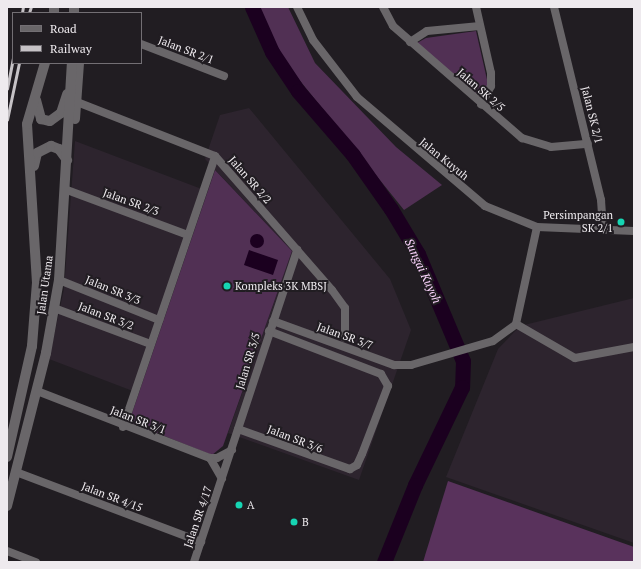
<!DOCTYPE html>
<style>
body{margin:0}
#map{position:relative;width:641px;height:569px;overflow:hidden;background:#211d22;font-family:"PT Serif",serif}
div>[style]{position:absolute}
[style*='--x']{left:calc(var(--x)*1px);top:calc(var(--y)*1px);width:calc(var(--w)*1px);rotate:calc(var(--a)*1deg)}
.built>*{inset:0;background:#2d242e}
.green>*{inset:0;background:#513054}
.forest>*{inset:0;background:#59325c}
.water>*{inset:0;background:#1b001f}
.round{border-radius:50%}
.river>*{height:15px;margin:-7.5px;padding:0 7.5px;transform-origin:7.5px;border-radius:7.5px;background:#1b001f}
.minor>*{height:8px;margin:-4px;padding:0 4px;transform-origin:4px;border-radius:4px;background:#696669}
.tertiary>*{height:10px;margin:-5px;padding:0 5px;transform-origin:5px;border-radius:5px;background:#696669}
.rail>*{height:2.5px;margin:-1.25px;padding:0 1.25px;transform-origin:1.25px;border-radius:1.25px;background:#c6c2c6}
.dots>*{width:11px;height:11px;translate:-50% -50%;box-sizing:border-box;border:2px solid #211d22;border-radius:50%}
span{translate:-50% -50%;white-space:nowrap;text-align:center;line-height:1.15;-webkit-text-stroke:4px #211d22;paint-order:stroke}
.street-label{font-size:11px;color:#eeeaee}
.poi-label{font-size:11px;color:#eeeaee}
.right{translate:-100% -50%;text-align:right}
.left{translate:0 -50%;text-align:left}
.water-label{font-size:12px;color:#fbd4fd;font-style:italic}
.frame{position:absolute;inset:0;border:8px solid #eeeaee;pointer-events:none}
.legend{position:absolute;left:12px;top:12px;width:130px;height:52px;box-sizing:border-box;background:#211d22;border:1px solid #736f74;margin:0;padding:5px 7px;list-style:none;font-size:12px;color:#eeeaee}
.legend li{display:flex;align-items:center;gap:8px;height:20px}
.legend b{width:20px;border:1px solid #736f74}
</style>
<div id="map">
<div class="built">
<i style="clip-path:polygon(249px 108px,390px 279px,411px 330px,359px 480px,228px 433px,292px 251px,205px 159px,220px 115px)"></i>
<i style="clip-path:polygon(75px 141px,207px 191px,138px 393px,49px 359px,64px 289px)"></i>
<i style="clip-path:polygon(634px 298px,634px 543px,446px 477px,498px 349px,520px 326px)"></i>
</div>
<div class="green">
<i style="clip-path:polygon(258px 7px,288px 7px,315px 63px,396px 147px,442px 185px,404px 210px,293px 72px,271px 38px)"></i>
<i style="clip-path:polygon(476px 31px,488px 84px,486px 91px,471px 94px,417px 43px,426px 38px)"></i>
<i style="clip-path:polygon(215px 170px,292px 251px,223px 446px,212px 455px,129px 422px)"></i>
</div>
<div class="forest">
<i style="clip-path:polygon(448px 481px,634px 547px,634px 562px,423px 562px)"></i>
</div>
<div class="water">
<i class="round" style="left:250px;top:234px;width:14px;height:14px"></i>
<i style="clip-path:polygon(249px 250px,278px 260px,273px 275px,244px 265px)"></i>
</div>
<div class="river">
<i style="--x:252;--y:7;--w:49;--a:66"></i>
<i style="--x:272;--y:52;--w:47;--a:56.3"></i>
<i style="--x:298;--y:91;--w:84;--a:49.3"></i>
<i style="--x:353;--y:155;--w:66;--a:54.9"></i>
<i style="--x:391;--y:209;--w:52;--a:59"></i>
<i style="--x:418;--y:254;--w:116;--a:67.2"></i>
<i style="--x:463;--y:361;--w:26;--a:92"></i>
<i style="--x:462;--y:387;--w:109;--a:115.6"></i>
<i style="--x:415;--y:485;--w:83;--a:111.9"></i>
</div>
<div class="minor">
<i style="--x:297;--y:7;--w:37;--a:64"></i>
<i style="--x:313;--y:40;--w:72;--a:52.3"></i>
<i style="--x:357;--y:97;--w:168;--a:40.4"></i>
<i style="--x:485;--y:206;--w:56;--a:22"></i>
<i style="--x:537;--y:227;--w:97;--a:2.4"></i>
<i style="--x:383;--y:7;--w:21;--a:62"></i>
<i style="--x:393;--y:26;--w:171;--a:41"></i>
<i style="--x:522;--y:138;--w:30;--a:17"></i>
<i style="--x:551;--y:147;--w:37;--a:-5"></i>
<i style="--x:476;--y:7;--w:68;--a:77.2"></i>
<i style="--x:491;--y:73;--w:13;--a:90"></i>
<i style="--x:491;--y:86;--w:21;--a:118"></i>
<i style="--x:554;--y:7;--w:199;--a:76.3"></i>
<i style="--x:601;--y:200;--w:29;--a:86"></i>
<i style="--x:410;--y:42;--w:20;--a:-33"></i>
<i style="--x:427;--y:31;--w:53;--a:-5.4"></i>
<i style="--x:141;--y:44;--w:89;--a:21.1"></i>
<i style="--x:77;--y:102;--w:148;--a:21.4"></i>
<i style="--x:215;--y:156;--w:178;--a:48.9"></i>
<i style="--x:332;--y:290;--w:22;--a:54"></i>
<i style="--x:345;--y:308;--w:30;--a:90"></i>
<i style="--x:67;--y:190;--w:129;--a:20.4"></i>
<i style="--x:59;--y:280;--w:108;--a:21.8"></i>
<i style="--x:54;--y:308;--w:103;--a:20.4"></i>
<i style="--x:273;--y:321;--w:129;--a:20"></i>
<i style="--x:394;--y:365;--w:17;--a:0"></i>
<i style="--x:411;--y:365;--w:85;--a:-16.3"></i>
<i style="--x:493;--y:341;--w:29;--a:-36"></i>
<i style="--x:516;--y:324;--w:99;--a:-77.8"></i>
<i style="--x:516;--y:324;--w:68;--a:30"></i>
<i style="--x:575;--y:358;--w:60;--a:-10.6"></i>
<i style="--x:37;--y:391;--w:186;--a:21.2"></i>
<i style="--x:210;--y:458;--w:24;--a:60"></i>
<i style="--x:123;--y:427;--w:286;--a:-71.2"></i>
<i style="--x:238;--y:429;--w:119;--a:19.7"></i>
<i style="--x:350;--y:469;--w:8;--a:-30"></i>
<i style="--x:357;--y:465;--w:12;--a:-66"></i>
<i style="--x:362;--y:454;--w:73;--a:-69.1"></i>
<i style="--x:388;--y:386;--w:14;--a:-120"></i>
<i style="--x:381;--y:374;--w:120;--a:-159"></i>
<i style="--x:210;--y:458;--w:7;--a:0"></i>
<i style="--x:217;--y:458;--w:17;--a:-28"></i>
<i style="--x:16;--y:472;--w:198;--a:20.7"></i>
<i style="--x:7;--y:551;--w:31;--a:21"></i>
<i style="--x:194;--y:562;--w:329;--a:-71.7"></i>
</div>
<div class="tertiary">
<i style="--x:54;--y:13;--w:6;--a:-90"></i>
<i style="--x:74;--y:13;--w:6;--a:-90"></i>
<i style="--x:36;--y:100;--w:20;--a:75"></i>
<i style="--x:41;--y:119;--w:9;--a:13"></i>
<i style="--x:50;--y:121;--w:14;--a:-36"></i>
<i style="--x:61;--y:113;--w:20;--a:-72"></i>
<i style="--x:75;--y:119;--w:56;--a:-85.9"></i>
<i style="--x:34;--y:166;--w:13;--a:-77"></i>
<i style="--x:37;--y:153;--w:16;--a:-27"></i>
<i style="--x:51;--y:146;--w:9;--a:21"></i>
<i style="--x:59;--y:149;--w:14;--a:54"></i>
<i style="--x:7;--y:457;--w:114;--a:-77.3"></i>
<i style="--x:32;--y:346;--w:63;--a:-85.5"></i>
<i style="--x:37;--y:283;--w:159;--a:-93.6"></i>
<i style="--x:27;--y:124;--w:64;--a:-73.6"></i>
<i style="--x:7;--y:506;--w:158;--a:-75.7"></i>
<i style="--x:46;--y:353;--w:74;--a:-79.9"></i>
<i style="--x:59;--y:280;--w:217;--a:-86.6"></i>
</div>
<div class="rail">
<i style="--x:22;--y:13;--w:6;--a:-81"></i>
<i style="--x:29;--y:13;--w:6;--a:-72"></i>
<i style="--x:7;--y:89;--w:32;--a:-79"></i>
<i style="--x:7;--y:120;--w:58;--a:-78.1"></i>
</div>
<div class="dots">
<i style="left:621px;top:222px;background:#16d5b3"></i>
<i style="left:227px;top:286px;background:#16d5b3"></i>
<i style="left:239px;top:505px;background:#16d5b3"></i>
<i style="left:294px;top:522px;background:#16d5b3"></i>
</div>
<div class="street-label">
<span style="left:186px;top:50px;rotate:21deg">Jalan SR 2/1</span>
<span style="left:481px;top:90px;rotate:41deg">Jalan SK 2/5</span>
<span style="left:592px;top:115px;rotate:76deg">Jalan SK 2/1</span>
<span style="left:444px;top:159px;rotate:39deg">Jalan Kuyuh</span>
<span style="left:250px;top:180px;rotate:49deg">Jalan SR 2/2</span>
<span style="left:131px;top:202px;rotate:20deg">Jalan SR 2/3</span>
<span style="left:45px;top:285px;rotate:-82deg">Jalan Utama</span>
<span style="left:113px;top:290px;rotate:22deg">Jalan SR 3/3</span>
<span style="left:106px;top:316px;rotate:21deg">Jalan SR 3/2</span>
<span style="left:345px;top:336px;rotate:20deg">Jalan SR 3/7</span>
<span style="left:248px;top:361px;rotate:-73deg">Jalan SR 3/5</span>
<span style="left:138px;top:420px;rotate:21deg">Jalan SR 3/1</span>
<span style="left:295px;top:439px;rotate:21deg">Jalan SR 3/6</span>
<span style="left:112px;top:497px;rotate:21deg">Jalan SR 4/15</span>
<span style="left:198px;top:517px;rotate:-71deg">Jalan SR 4/17</span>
</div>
<div class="poi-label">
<span class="right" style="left:613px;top:222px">Persimpangan<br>SK 2/1</span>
<span class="left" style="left:235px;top:286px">Kompleks 3K MBSJ</span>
<span class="left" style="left:247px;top:505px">A</span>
<span class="left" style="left:302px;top:522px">B</span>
</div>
<div class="water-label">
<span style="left:423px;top:271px;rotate:65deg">Sungai Kuyoh</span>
</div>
<div class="frame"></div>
<ul class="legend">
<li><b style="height:5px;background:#696669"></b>Road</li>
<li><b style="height:5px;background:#c6c2c6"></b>Railway</li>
</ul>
</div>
